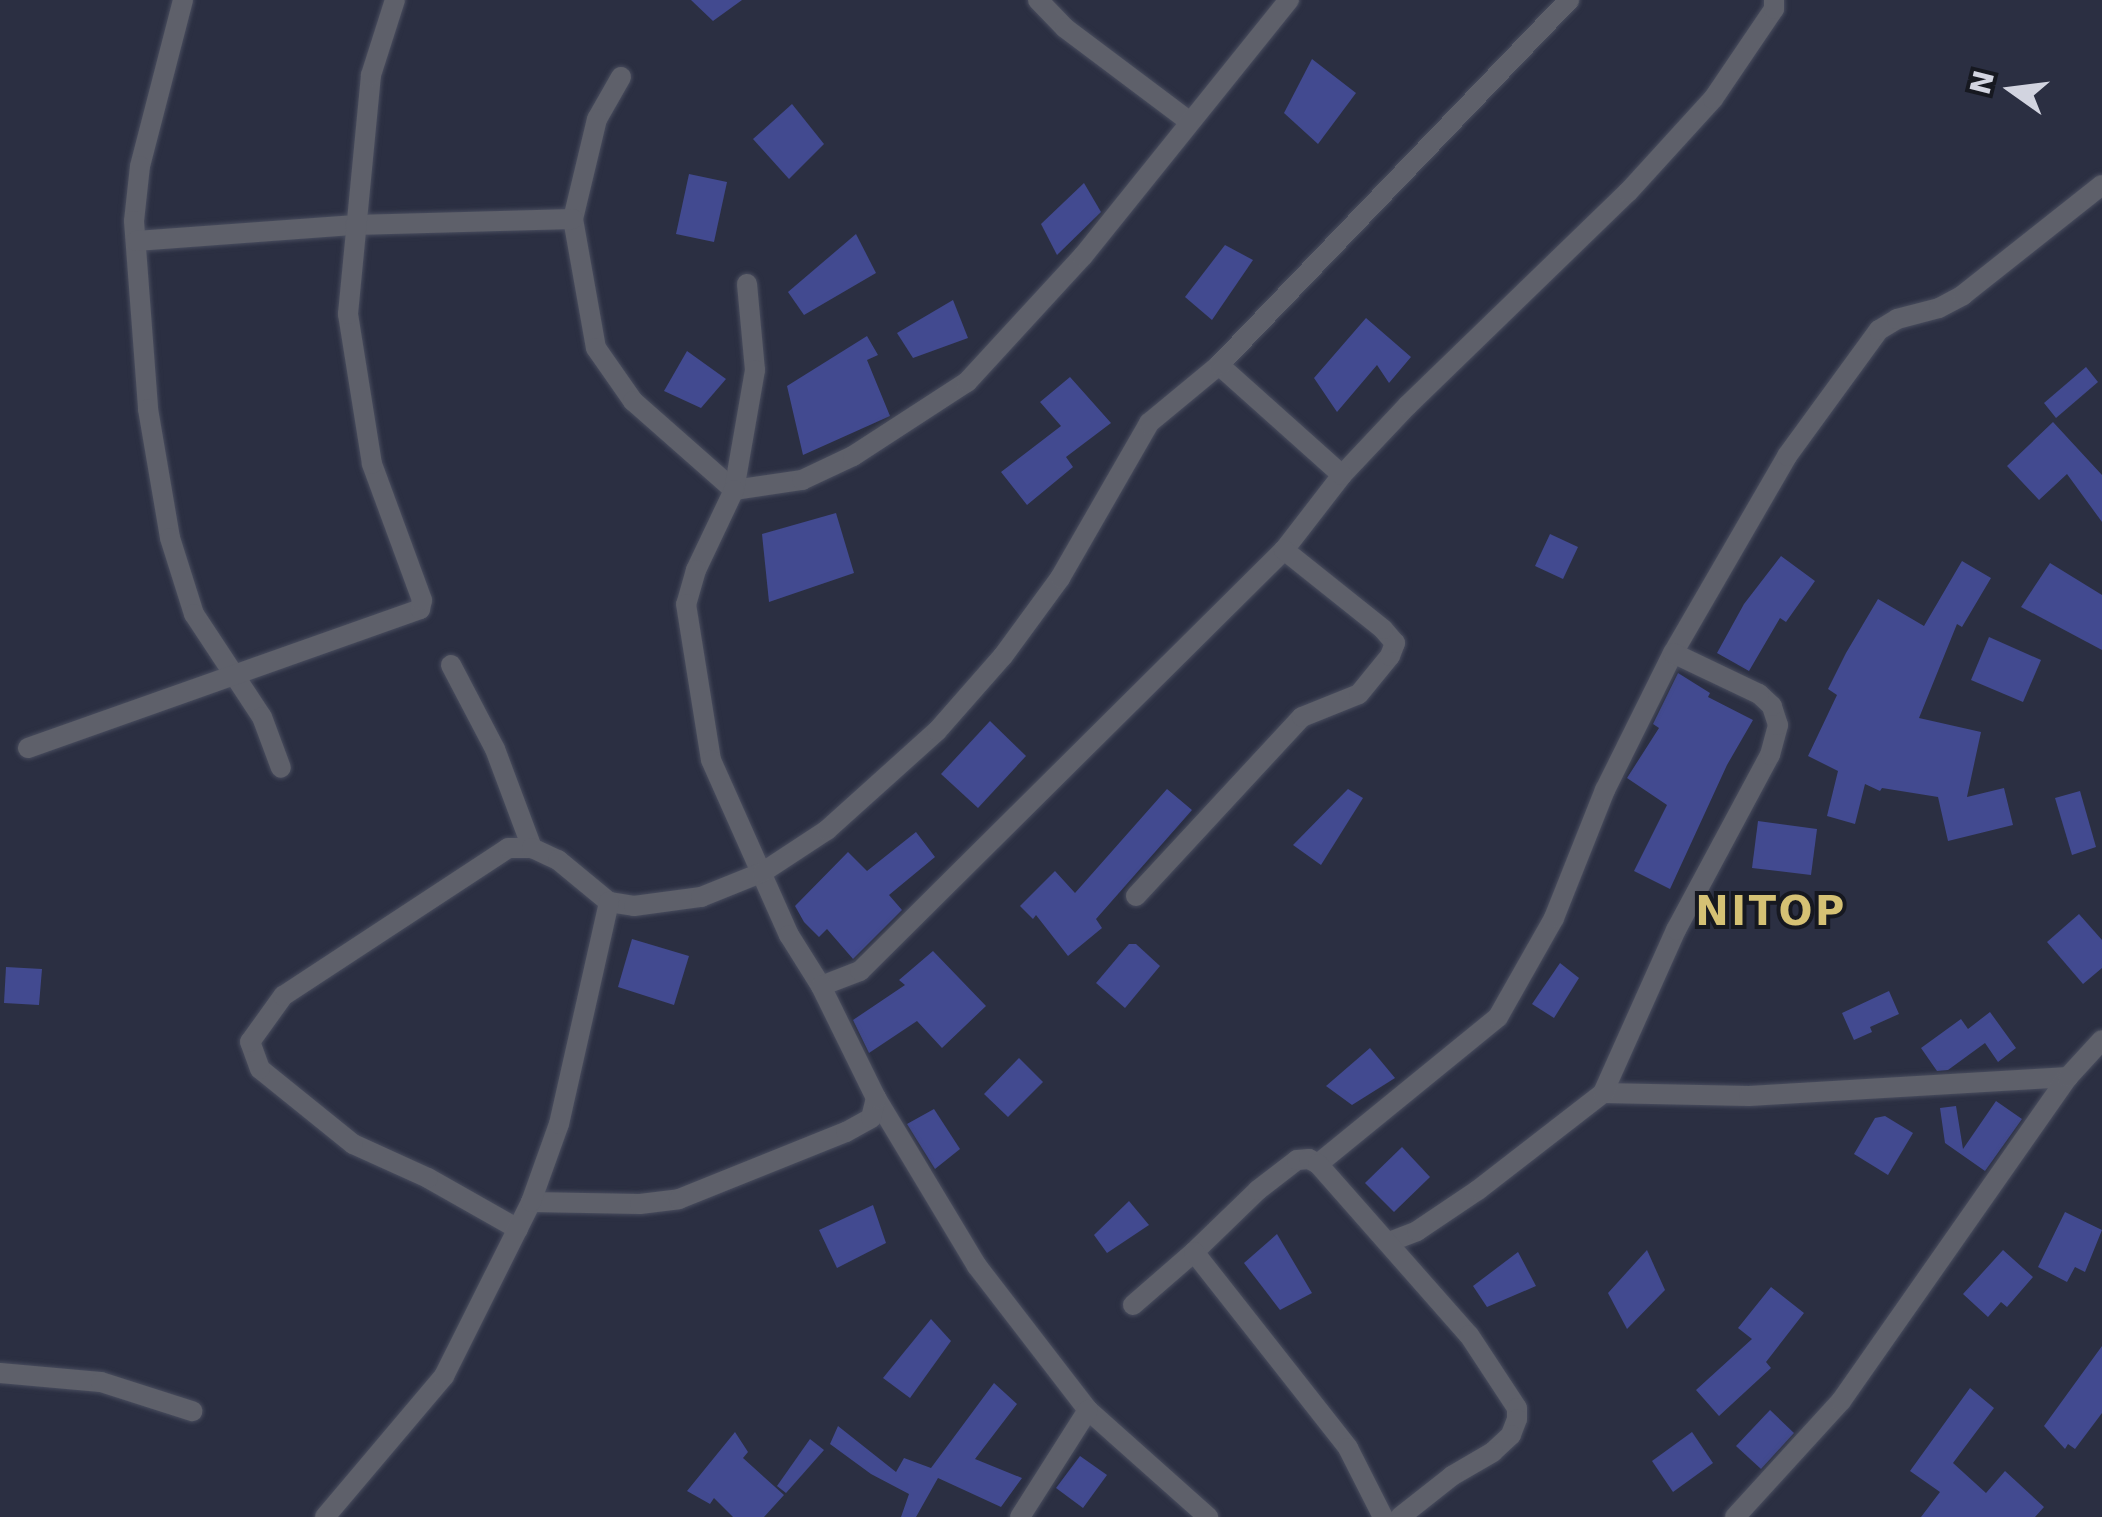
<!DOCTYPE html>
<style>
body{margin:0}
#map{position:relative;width:2102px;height:1517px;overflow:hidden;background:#2b2f42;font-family:"DejaVu Sans",sans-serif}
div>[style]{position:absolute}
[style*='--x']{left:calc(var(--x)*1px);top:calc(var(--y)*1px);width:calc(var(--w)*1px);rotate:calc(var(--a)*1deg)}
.building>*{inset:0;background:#424a90}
.roads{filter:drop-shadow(0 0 2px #494d5e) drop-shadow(0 0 2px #494d5e)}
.minor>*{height:20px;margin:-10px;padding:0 10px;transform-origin:10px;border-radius:10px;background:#5e606a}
span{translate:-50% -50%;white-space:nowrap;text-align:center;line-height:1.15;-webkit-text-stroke:8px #161820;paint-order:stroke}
.district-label{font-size:40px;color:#d5c174;font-weight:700;letter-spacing:2.5px}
.north{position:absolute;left:1962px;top:40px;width:100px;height:100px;-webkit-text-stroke:8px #161820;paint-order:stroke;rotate:284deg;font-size:28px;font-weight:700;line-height:40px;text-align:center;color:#d2d4e0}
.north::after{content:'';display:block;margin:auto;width:35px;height:45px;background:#d2d4e0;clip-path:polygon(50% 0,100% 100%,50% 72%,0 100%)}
</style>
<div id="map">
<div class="building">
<i style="clip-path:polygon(691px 0,742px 0,713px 21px)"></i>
<i style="clip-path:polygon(1312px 59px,1356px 93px,1318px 144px,1284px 113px)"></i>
<i style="clip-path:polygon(792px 104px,824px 144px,789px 179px,753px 139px)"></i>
<i style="clip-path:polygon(689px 174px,727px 182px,714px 242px,676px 234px)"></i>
<i style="clip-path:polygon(1084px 183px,1101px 212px,1057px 255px,1041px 224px)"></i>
<i style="clip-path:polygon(856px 234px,876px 273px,804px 315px,788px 292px)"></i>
<i style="clip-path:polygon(1225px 245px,1253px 260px,1212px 320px,1185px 297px)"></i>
<i style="clip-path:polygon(953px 300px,968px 338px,913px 358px,897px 333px)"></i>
<i style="clip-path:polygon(1366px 318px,1411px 357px,1389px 383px,1377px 365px,1337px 412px,1314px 378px)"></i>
<i style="clip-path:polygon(867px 336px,878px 355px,867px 360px,890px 416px,803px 455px,787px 386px)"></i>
<i style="clip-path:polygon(687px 351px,726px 379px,701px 408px,664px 391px)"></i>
<i style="clip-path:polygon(2086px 367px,2098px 382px,2056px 418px,2044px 403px)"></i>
<i style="clip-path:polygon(1070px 377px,1111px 423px,1066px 457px,1073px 467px,1027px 505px,1001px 472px,1061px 426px,1040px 402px)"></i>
<i style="clip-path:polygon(2053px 422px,2102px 475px,2102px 522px,2067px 474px,2039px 500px,2007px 466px)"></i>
<i style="clip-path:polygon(836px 513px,854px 573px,769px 602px,762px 534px)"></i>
<i style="clip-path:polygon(1550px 534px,1578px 547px,1563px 579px,1535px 566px)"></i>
<i style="clip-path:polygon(1781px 556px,1815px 581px,1786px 622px,1780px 618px,1749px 671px,1717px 653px,1744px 604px)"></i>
<i style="clip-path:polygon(1962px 561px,1991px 578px,1962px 627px,1957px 624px,1919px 718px,1981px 732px,1967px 797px,2004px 788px,2013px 825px,1948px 841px,1938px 797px,1882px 788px,1880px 791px,1865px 784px,1855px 824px,1827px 816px,1838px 771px,1808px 756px,1837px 695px,1828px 689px,1846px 653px,1878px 599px,1924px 626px)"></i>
<i style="clip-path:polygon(2050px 563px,2102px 595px,2102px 650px,2021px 607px)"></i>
<i style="clip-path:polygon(1989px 637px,2041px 660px,2023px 702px,1971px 680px)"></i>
<i style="clip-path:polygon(1678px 673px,1710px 693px,1708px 697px,1753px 720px,1727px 765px,1670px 889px,1634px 871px,1667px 805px,1627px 778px,1659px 728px,1653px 724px)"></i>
<i style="clip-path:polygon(990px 721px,1026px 756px,978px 808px,941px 774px)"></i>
<i style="clip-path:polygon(1167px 789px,1192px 810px,1096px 919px,1102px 928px,1068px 956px,1036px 915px,1033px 919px,1020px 906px,1055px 871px,1075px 893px)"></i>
<i style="clip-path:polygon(1348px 789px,1363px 798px,1321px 865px,1293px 845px)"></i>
<i style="clip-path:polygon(2080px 791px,2096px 847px,2072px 855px,2055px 798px)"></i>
<i style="clip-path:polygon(1758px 821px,1817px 829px,1811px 875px,1752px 868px)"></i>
<i style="clip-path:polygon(916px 832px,935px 857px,889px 895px,902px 910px,853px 959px,827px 929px,819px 937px,804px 922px,795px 906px,848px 852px,867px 871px)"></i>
<i style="clip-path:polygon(2079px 914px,2102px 940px,2102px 968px,2083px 984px,2047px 942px)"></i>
<i style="clip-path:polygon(632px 939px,689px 956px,674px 1005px,618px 987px)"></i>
<i style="clip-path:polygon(1129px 944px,1136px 944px,1160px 966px,1125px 1008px,1096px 983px)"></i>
<i style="clip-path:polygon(933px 951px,986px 1006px,942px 1048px,917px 1021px,869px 1053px,853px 1020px,905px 985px,899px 980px)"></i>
<i style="clip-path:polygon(1560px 963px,1579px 978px,1554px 1018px,1532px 1004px)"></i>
<i style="clip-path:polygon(6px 967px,42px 969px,39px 1005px,4px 1003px)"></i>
<i style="clip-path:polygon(1889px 991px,1899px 1014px,1870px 1027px,1872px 1032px,1854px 1040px,1842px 1013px)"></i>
<i style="clip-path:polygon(1990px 1012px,2016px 1048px,1998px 1062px,1985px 1043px,1948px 1070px,1937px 1071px,1921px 1048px,1961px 1019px,1968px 1029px)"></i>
<i style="clip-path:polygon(1370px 1048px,1395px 1078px,1352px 1105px,1326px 1086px)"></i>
<i style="clip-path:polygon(1019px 1058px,1043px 1082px,1008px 1117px,984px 1094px)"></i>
<i style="clip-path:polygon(1996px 1101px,2022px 1119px,1985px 1171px,1945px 1143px,1940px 1108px,1956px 1106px,1963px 1149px)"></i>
<i style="clip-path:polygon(934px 1109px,960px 1149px,935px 1169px,907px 1124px)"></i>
<i style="clip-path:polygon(1885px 1116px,1913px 1133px,1888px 1175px,1854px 1154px,1875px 1118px)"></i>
<i style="clip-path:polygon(1402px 1147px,1430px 1177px,1394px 1212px,1365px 1183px)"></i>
<i style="clip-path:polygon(1129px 1201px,1149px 1225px,1107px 1253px,1094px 1235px)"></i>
<i style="clip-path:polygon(873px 1205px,886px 1243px,837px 1268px,819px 1230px)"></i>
<i style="clip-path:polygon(2065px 1212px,2102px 1230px,2085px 1272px,2075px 1267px,2067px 1282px,2038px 1267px)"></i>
<i style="clip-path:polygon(1277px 1234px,1312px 1293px,1280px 1310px,1244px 1263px)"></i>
<i style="clip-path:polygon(1647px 1250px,1665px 1290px,1627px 1329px,1608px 1293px)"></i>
<i style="clip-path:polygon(2003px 1250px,2033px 1277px,2007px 1307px,2001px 1302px,1988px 1317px,1963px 1294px)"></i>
<i style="clip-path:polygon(1518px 1252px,1536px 1286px,1487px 1307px,1473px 1286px)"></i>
<i style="clip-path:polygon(1771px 1287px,1804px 1313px,1766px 1362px,1771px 1368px,1719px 1416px,1696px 1390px,1752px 1339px,1738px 1328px)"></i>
<i style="clip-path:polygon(931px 1319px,951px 1341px,910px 1398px,883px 1378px)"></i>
<i style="clip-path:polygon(2102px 1346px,2102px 1413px,2075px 1449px,2068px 1444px,2065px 1449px,2044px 1426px)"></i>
<i style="clip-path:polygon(994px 1383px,1017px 1404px,975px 1459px,1022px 1478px,1001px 1507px,938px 1478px,916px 1517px,901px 1517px,909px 1494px,871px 1474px,830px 1444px,838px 1426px,896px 1472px,904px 1458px,931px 1468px)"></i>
<i style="clip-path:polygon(1970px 1388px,1994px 1408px,1953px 1463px,1986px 1493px,2005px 1471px,2044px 1507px,2035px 1517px,1921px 1517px,1940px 1492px,1910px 1471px)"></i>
<i style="clip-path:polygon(1770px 1410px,1794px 1433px,1761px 1469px,1736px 1446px)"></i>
<i style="clip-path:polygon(735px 1432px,748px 1452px,743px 1458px,784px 1495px,764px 1517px,733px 1517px,714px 1498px,710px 1504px,687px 1491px)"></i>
<i style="clip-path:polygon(1692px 1432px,1713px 1463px,1673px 1492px,1652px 1461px)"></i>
<i style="clip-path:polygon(810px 1439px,824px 1450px,786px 1493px,777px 1486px)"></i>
<i style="clip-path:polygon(1080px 1456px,1107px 1475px,1083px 1508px,1056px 1488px)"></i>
</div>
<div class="roads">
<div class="minor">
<i style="--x:183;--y:0;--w:171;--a:104.5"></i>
<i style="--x:140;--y:166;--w:55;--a:96.2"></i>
<i style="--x:134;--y:221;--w:189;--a:85.7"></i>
<i style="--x:148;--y:409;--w:131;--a:80.3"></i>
<i style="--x:170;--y:538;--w:80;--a:72.5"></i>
<i style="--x:194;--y:614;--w:123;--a:56.6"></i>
<i style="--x:262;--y:717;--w:54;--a:69.6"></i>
<i style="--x:1038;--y:0;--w:39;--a:46"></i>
<i style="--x:1065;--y:28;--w:156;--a:36.9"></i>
<i style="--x:621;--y:77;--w:48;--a:119.7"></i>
<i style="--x:597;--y:119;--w:103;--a:103.5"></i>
<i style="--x:573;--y:219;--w:131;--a:79.9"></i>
<i style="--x:596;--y:348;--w:65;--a:55.1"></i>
<i style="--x:633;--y:401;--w:135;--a:41.4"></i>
<i style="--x:734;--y:490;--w:69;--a:-8.4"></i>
<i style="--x:802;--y:480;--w:56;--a:-25.2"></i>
<i style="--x:853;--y:456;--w:136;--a:-33"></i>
<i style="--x:967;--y:382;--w:171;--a:-47.4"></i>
<i style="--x:1083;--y:256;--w:329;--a:-51.2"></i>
<i style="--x:136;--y:241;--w:220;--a:-4.2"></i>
<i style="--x:355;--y:225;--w:218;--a:-1.6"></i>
<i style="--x:747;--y:284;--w:86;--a:84.7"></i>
<i style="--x:755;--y:370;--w:122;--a:99.9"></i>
<i style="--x:734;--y:490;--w:89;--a:115.4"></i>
<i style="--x:696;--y:570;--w:35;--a:106"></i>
<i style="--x:686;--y:604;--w:158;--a:80.9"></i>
<i style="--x:711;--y:760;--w:192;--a:66"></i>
<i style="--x:789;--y:935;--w:60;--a:57.9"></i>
<i style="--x:821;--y:986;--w:42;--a:-21"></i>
<i style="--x:860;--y:971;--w:598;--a:-44.8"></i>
<i style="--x:1284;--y:550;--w:95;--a:-52.3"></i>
<i style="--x:1342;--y:475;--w:96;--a:-46.7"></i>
<i style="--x:1408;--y:405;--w:306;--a:-44.1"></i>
<i style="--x:1628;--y:192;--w:126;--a:-47.6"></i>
<i style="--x:1713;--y:99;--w:109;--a:-55.9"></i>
<i style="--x:1774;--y:9;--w:9;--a:-90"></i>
<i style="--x:1219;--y:365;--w:165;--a:41.8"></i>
<i style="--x:451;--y:665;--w:95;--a:62.4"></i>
<i style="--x:495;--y:749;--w:106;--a:69.5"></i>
<i style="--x:28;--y:748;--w:416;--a:-19.5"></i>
<i style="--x:420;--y:609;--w:9;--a:-77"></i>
<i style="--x:422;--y:600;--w:145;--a:-110.2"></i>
<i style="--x:372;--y:464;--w:152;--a:-99.1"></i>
<i style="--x:348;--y:314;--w:240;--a:-84.5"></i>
<i style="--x:371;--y:75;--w:79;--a:-72.3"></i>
<i style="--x:1136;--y:896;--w:244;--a:-47.2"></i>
<i style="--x:1302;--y:717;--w:61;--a:-22"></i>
<i style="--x:1359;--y:694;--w:49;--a:-50.8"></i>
<i style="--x:1390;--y:656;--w:14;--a:-69"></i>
<i style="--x:1395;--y:643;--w:18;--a:-131"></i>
<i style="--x:1383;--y:629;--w:127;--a:-141.4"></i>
<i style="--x:1603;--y:1093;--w:146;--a:1.2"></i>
<i style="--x:1749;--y:1096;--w:320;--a:-3.4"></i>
<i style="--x:876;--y:1098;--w:196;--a:59"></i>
<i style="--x:977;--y:1266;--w:182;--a:52.4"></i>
<i style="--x:1088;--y:1410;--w:161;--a:41.7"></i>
<i style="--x:1318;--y:1164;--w:232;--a:-39.2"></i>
<i style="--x:1498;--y:1017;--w:114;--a:-60.5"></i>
<i style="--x:1554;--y:918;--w:138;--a:-68.3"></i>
<i style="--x:1605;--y:790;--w:153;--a:-63.6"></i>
<i style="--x:1673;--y:653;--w:228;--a:-59.9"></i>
<i style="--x:1787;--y:456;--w:156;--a:-53.9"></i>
<i style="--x:1879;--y:330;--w:21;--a:-31"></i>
<i style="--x:1897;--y:319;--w:43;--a:-14.7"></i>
<i style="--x:1939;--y:308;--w:27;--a:-28"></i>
<i style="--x:1963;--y:295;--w:177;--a:-38.4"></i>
<i style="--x:531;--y:1202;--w:109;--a:1.1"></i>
<i style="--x:640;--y:1204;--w:39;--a:-7"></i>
<i style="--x:679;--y:1199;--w:180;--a:-21.9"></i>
<i style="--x:846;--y:1132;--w:29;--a:-29"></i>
<i style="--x:871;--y:1118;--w:21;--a:-76"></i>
<i style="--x:876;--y:1098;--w:125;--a:-116.2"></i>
<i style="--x:518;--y:1229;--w:103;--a:-150.5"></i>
<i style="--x:428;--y:1178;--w:82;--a:-155.6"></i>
<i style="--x:353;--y:1144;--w:119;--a:-141.1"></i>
<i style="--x:260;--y:1069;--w:29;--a:-110"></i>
<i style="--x:250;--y:1042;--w:57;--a:-54.3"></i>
<i style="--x:283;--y:996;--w:269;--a:-33.3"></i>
<i style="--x:508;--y:848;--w:24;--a:0"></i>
<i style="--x:532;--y:848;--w:29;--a:25"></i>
<i style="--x:558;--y:860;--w:66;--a:39.5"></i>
<i style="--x:609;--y:902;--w:25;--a:9"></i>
<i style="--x:634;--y:906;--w:68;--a:-7.7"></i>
<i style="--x:701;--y:897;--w:67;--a:-22"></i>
<i style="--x:763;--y:872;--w:77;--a:-33.3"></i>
<i style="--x:827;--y:830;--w:148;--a:-42"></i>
<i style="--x:937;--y:731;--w:100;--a:-48.7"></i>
<i style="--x:1003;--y:656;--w:97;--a:-53.8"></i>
<i style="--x:1060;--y:578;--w:179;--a:-60.1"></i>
<i style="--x:1149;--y:423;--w:91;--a:-39.6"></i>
<i style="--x:1219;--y:365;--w:506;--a:-46.2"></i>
<i style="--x:1389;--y:1242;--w:30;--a:-21"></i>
<i style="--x:1417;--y:1231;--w:73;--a:-33.9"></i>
<i style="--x:1478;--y:1190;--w:158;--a:-37.8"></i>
<i style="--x:1603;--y:1093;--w:179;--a:-65.9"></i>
<i style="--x:1676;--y:930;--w:199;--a:-61.8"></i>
<i style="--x:1770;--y:755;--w:31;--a:-75"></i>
<i style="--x:1778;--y:725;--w:20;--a:-108"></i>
<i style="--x:1772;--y:706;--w:18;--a:-137"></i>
<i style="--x:1759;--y:694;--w:95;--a:-154.5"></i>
<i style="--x:1194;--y:1252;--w:89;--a:-44.1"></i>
<i style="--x:1258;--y:1190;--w:49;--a:-37.6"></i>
<i style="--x:1297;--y:1160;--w:12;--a:-5"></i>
<i style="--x:1309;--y:1159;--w:10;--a:29"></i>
<i style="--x:1318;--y:1164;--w:228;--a:48.6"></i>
<i style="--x:1469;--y:1335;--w:87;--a:56.7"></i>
<i style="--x:1517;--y:1408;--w:11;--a:90"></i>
<i style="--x:1517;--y:1419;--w:17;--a:111"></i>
<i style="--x:1511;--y:1435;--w:25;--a:137"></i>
<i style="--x:1493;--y:1452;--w:48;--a:149.7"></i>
<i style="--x:1452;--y:1476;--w:66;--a:141.7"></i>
<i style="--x:1133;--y:1305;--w:81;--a:-41"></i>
<i style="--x:1194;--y:1252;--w:249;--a:51.8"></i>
<i style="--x:1348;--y:1448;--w:77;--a:63.1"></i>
<i style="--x:0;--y:1373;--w:101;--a:5.1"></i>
<i style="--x:101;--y:1382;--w:96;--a:17.7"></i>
<i style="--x:325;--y:1517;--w:185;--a:-49.8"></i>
<i style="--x:444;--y:1376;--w:195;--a:-63.4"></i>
<i style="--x:531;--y:1202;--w:83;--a:-70.3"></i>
<i style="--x:559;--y:1124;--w:228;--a:-77.3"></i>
<i style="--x:1020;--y:1517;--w:127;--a:-57.6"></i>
<i style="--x:1735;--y:1517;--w:157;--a:-47.6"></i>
<i style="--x:1841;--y:1401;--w:396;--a:-55"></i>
<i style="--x:2068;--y:1077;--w:50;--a:-47.4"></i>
</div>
</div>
<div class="district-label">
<span style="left:1771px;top:911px">NITOP</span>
</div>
<div class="north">N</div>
</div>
